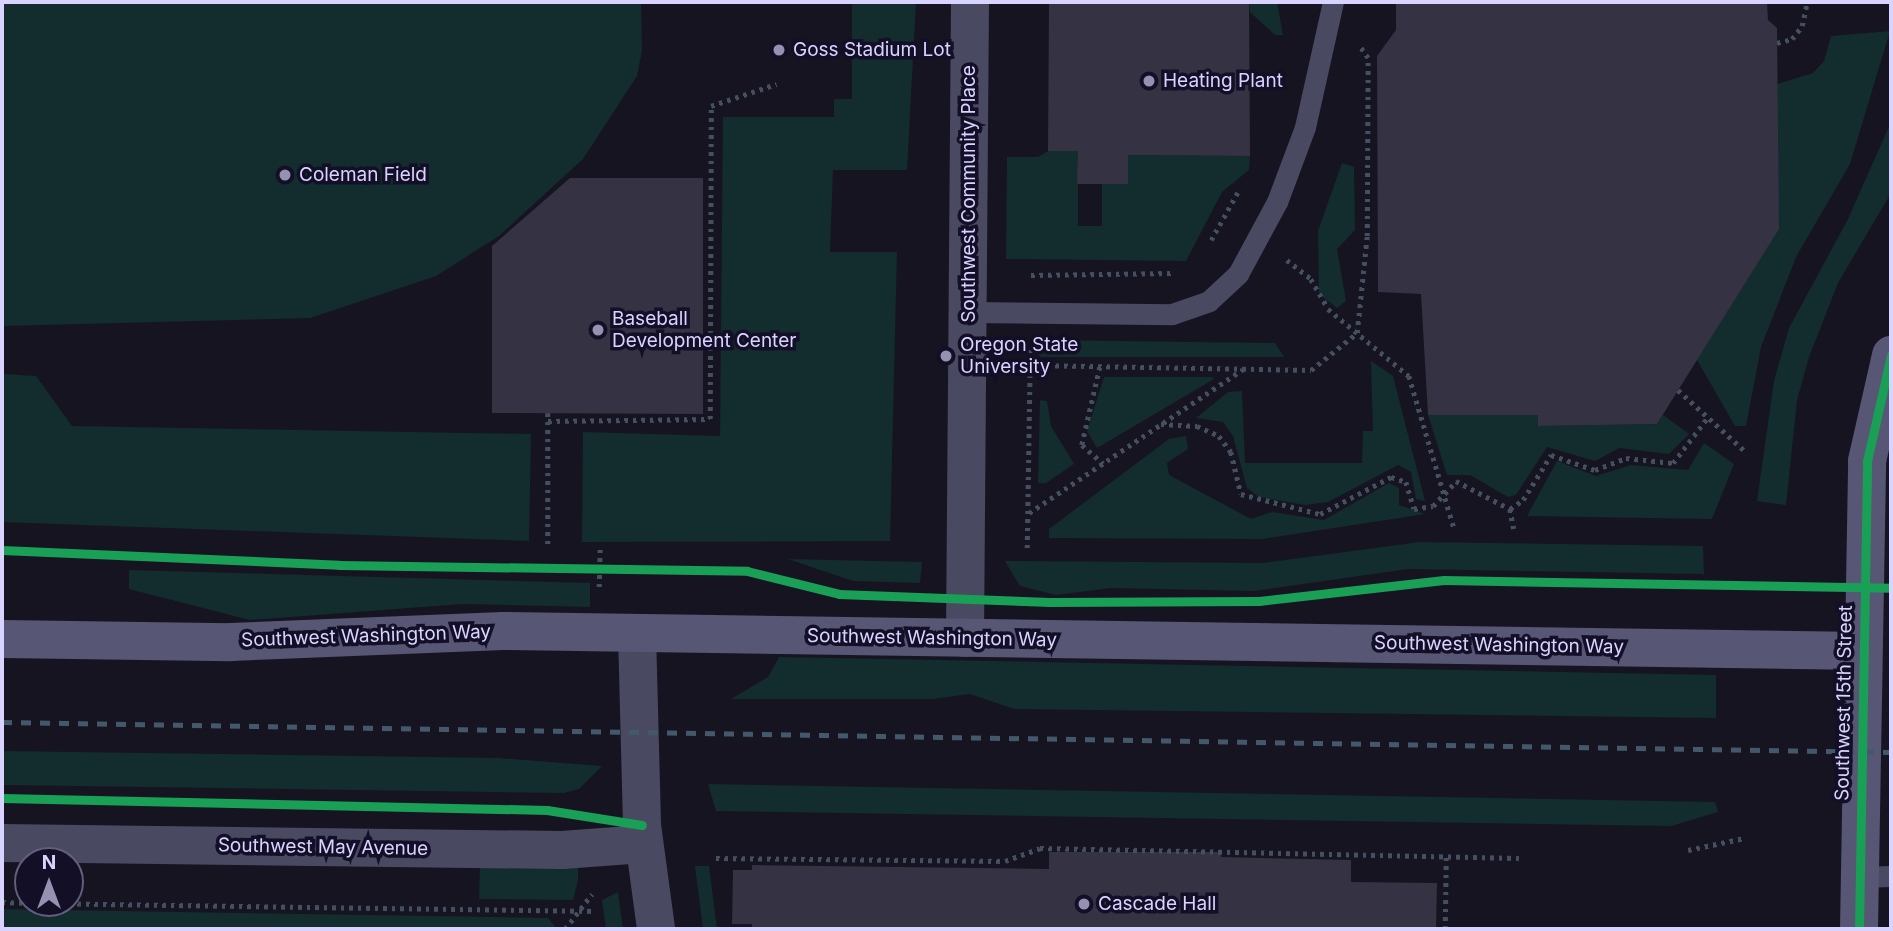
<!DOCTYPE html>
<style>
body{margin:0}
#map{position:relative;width:1893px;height:931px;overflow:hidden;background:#161421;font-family:Inter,sans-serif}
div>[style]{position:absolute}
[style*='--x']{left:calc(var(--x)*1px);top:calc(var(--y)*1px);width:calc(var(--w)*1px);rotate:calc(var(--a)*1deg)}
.green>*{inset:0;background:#132c2d}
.building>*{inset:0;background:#343243}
.path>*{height:4.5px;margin-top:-2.25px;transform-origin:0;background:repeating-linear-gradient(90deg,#44505f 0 3.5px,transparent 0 8.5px)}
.lane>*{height:21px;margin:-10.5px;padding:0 10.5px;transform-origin:10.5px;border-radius:10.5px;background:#4a4962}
.street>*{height:38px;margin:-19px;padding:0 19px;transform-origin:19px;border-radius:19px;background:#4a4962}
.secondary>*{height:38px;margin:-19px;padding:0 19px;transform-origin:19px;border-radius:19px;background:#575674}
.rail>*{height:5px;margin-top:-2.5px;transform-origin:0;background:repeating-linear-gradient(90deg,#43596b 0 10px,transparent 0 19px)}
.cycleway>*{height:9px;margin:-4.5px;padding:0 4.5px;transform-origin:4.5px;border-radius:4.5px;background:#1a9f57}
.dots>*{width:19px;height:19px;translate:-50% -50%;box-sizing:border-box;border:4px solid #130f26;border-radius:50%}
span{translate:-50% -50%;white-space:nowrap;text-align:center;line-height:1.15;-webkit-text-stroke:7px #130f26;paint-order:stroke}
.poi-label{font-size:19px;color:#d9d4ff}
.left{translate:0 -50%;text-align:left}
.street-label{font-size:19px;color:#d9d4ff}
.frame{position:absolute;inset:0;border:4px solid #d9d4ff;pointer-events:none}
.north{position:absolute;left:14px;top:847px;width:70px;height:70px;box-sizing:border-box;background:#130f26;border:2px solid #625e7d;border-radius:50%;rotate:0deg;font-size:19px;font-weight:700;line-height:28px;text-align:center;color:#d9d4ff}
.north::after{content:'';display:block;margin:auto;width:24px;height:32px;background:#9591b1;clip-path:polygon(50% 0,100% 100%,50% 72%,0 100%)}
</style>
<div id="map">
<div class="green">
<i style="clip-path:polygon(2px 2px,641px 2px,642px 50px,637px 76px,583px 159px,499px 236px,436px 276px,310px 318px,2px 326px)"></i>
<i style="clip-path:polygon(852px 2px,916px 2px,907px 170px,833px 170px,830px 252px,897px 252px,890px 541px,582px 542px,583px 432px,720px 436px,723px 117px,834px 117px,834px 99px,852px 99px)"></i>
<i style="clip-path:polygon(1249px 2px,1277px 2px,1283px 35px,1275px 35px,1250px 12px)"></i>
<i style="clip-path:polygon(1890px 31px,1850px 164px,1796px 257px,1761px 347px,1746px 426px,1735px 426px,1697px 360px,1778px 229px,1777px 84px,1813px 73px,1824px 61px,1831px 36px)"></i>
<i style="clip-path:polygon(1891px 122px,1891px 193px,1838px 283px,1809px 357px,1797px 400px,1786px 505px,1757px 501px,1774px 381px,1789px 328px,1847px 221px)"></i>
<i style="clip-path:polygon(1048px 151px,1078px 151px,1078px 226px,1102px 226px,1102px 184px,1127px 184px,1128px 155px,1250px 156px,1249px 170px,1222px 192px,1186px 261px,1006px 259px,1007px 157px,1038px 157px)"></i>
<i style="clip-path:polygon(1342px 163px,1354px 167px,1355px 230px,1337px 249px,1346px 301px,1337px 308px,1319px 294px,1318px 231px)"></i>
<i style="clip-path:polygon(1039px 340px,1275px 343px,1284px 357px,1039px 357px)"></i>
<i style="clip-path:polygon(1371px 361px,1393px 376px,1425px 501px,1416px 499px,1411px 472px,1398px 465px,1328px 502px,1305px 505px,1259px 497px,1247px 488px,1233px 436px,1223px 422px,1196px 418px,1228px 392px,1242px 391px,1245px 463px,1362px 463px,1363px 431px,1373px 431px)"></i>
<i style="clip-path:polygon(2px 374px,36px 376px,72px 426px,531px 434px,529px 541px,2px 522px)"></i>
<i style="clip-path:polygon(1104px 377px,1212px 377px,1214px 379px,1097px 448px,1087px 431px)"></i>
<i style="clip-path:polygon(1040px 400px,1047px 401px,1051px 426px,1074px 464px,1046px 483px,1038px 483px)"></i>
<i style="clip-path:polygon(1428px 415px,1538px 415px,1539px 426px,1657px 424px,1663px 415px,1689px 434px,1669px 454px,1619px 448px,1595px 461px,1547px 447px,1516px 495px,1508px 497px,1470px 475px,1447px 475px)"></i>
<i style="clip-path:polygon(1186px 436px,1188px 449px,1167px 463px,1169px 475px,1251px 519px,1272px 512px,1324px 520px,1389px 483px,1399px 488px,1399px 505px,1425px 514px,1262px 539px,1049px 538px,1049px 529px,1169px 439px)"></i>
<i style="clip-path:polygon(1704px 443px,1734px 464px,1712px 519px,1527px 516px,1557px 461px,1596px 476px,1631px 465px,1688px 470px)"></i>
<i style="clip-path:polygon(1420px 542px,1703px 546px,1704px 574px,1408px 569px,1254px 591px,1111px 588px,1056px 595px,1020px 586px,1005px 561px,1263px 563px)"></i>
<i style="clip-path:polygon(788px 559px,922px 562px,920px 583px,853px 581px)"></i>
<i style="clip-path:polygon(129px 570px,590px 583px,590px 607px,463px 604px,250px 620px,129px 589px)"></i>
<i style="clip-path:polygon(779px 657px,1716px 675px,1716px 718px,1014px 709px,970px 694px,933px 699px,731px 699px,768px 677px)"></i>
<i style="clip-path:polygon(2px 751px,498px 758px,602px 766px,579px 789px,564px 793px,2px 785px)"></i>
<i style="clip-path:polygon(708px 784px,1715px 802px,1718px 812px,1671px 826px,716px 811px)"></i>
<i style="clip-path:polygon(480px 866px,578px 867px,578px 880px,573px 900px,479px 899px)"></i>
<i style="clip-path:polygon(695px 866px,709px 866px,717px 929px,703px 929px)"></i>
<i style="clip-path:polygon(618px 892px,623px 929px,606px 929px,602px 900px)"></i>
<i style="clip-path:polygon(2px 909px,548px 918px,557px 929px,2px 929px)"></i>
</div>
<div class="building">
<i style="clip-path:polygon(1049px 2px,1249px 2px,1250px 156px,1128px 155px,1128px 184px,1077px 184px,1078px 151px,1048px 151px)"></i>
<i style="clip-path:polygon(1396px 2px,1767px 2px,1768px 20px,1777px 28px,1779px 229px,1657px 424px,1538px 426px,1538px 415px,1428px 415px,1421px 294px,1378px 292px,1377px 56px,1396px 30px)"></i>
<i style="clip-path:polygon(570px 178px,703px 178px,703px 414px,492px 413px,492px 246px)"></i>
<i style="clip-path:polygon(1049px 852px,1221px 852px,1221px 857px,1351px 860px,1351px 882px,1437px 883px,1436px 929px,752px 929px,752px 924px,732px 924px,733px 870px,752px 870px,752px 865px,1049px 869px)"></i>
</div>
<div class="path">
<i style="--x:1777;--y:43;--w:16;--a:-15"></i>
<i style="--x:1792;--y:39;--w:16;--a:-52"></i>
<i style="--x:1802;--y:26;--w:25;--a:-78"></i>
<i style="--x:1211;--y:240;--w:57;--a:-60.8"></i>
<i style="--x:1287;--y:260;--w:31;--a:38"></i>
<i style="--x:1311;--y:279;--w:34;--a:60"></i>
<i style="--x:1328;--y:309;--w:105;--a:39.6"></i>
<i style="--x:1409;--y:376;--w:159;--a:73.5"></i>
<i style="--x:1031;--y:275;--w:142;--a:-0.8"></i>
<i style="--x:1030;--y:365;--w:281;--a:1"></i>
<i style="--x:1311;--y:370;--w:59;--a:-38.8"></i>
<i style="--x:1357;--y:333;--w:98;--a:-84.1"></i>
<i style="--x:1367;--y:236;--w:178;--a:-89.7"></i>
<i style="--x:1368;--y:58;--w:14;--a:-126"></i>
<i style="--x:1100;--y:367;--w:80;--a:103"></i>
<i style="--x:1082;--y:445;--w:28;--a:41"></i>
<i style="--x:1678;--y:390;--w:92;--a:42.4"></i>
<i style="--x:548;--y:413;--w:133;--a:90"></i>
<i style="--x:548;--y:421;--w:162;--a:-0.7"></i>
<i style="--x:710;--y:419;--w:313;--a:-89.8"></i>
<i style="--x:711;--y:106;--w:69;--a:-18.7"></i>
<i style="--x:1161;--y:424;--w:36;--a:3"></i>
<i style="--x:1197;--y:426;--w:24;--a:24"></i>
<i style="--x:1219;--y:436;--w:20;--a:53"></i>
<i style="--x:1231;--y:452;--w:43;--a:76.6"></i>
<i style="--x:1241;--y:494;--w:81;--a:14.2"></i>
<i style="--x:1320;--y:514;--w:80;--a:-27.5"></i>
<i style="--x:1391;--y:477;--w:16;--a:18"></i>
<i style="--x:1406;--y:482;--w:28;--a:73"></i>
<i style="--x:1414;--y:509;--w:19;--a:-9"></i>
<i style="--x:1433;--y:506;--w:34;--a:-47"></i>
<i style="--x:1456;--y:481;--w:61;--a:27.4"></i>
<i style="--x:1510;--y:509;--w:16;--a:-35"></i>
<i style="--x:1523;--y:500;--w:53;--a:-58.1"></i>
<i style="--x:1551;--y:455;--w:46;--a:18.8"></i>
<i style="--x:1595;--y:470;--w:33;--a:-21"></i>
<i style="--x:1626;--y:458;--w:47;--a:6.1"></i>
<i style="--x:1673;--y:463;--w:58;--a:-52.7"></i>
<i style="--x:1510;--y:509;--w:20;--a:79"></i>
<i style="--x:1029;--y:513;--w:257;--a:-33.9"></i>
<i style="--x:1027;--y:548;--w:198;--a:-89.1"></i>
<i style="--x:599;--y:587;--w:41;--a:-88.6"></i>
<i style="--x:1688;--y:850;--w:58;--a:-11.9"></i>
<i style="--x:716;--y:858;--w:289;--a:0.6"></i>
<i style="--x:1005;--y:861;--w:37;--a:-20"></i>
<i style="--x:1040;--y:848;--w:479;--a:1.2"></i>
<i style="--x:2;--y:902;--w:26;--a:2"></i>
<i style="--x:35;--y:903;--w:561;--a:0.82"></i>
<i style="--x:565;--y:929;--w:44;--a:-52.4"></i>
<i style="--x:1445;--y:929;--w:76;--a:-89.2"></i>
</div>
<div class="lane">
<i style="--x:968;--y:312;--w:204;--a:0.6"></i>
<i style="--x:1172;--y:314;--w:39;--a:-19"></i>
<i style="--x:1209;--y:301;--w:40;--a:-43"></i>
<i style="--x:1238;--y:274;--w:82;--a:-61.6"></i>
<i style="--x:1277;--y:202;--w:80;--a:-69.5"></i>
<i style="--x:1305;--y:127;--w:128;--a:-77.4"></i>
<i style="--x:1859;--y:877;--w:32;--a:-2"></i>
</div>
<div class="street">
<i style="--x:637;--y:633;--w:192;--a:88.5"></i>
<i style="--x:642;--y:825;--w:105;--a:82.3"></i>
<i style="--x:965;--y:638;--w:636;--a:-89.55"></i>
<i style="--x:2;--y:843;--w:560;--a:0.72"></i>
<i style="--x:562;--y:850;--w:82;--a:-4.2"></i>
</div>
<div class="secondary">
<i style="--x:2;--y:639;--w:229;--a:0.8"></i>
<i style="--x:231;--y:642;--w:272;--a:-2.3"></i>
<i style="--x:503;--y:631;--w:1360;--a:0.84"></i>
<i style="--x:1859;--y:929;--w:468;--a:-89"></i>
<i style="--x:1867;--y:461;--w:109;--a:-77.2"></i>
</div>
<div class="rail">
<i style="--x:2;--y:722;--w:1889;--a:0.91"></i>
</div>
<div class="cycleway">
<i style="--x:2;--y:550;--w:337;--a:2.5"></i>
<i style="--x:339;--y:565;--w:408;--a:0.8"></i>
<i style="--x:747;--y:571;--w:95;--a:14"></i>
<i style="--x:839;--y:594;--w:211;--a:2.2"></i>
<i style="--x:1050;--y:602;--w:209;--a:-0.3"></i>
<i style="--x:1259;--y:601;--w:186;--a:-6.5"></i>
<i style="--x:1444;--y:580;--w:447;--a:1"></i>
<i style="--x:2;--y:798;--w:545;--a:1.26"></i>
<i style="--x:547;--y:810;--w:96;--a:9"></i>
<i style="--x:1859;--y:929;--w:468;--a:-89"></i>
<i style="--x:1867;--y:461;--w:109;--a:-77.2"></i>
</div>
<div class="dots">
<i style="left:779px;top:50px;background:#9591b1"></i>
<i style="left:1149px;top:81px;background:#9591b1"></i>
<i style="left:285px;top:175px;background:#9591b1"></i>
<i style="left:598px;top:330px;background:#9591b1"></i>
<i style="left:946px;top:356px;background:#9591b1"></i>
<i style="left:1084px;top:904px;background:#9591b1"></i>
</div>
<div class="poi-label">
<span class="left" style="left:793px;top:50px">Goss Stadium Lot</span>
<span class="left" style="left:1163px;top:81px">Heating Plant</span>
<span class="left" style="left:299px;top:175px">Coleman Field</span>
<span class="left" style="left:612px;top:330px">Baseball<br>Development Center</span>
<span class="left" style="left:960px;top:356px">Oregon State<br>University</span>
<span class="left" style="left:1098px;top:904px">Cascade Hall</span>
</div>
<div class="street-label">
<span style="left:969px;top:194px;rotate:-90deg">Southwest Community Place</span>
<span style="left:366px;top:636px;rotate:-2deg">Southwest Washington Way</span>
<span style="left:932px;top:638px;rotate:1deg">Southwest Washington Way</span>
<span style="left:1499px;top:645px;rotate:1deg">Southwest Washington Way</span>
<span style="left:1844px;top:703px;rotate:-89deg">Southwest 15th Street</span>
<span style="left:323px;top:847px;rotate:1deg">Southwest May Avenue</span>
</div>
<div class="frame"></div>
<div class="north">N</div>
</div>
